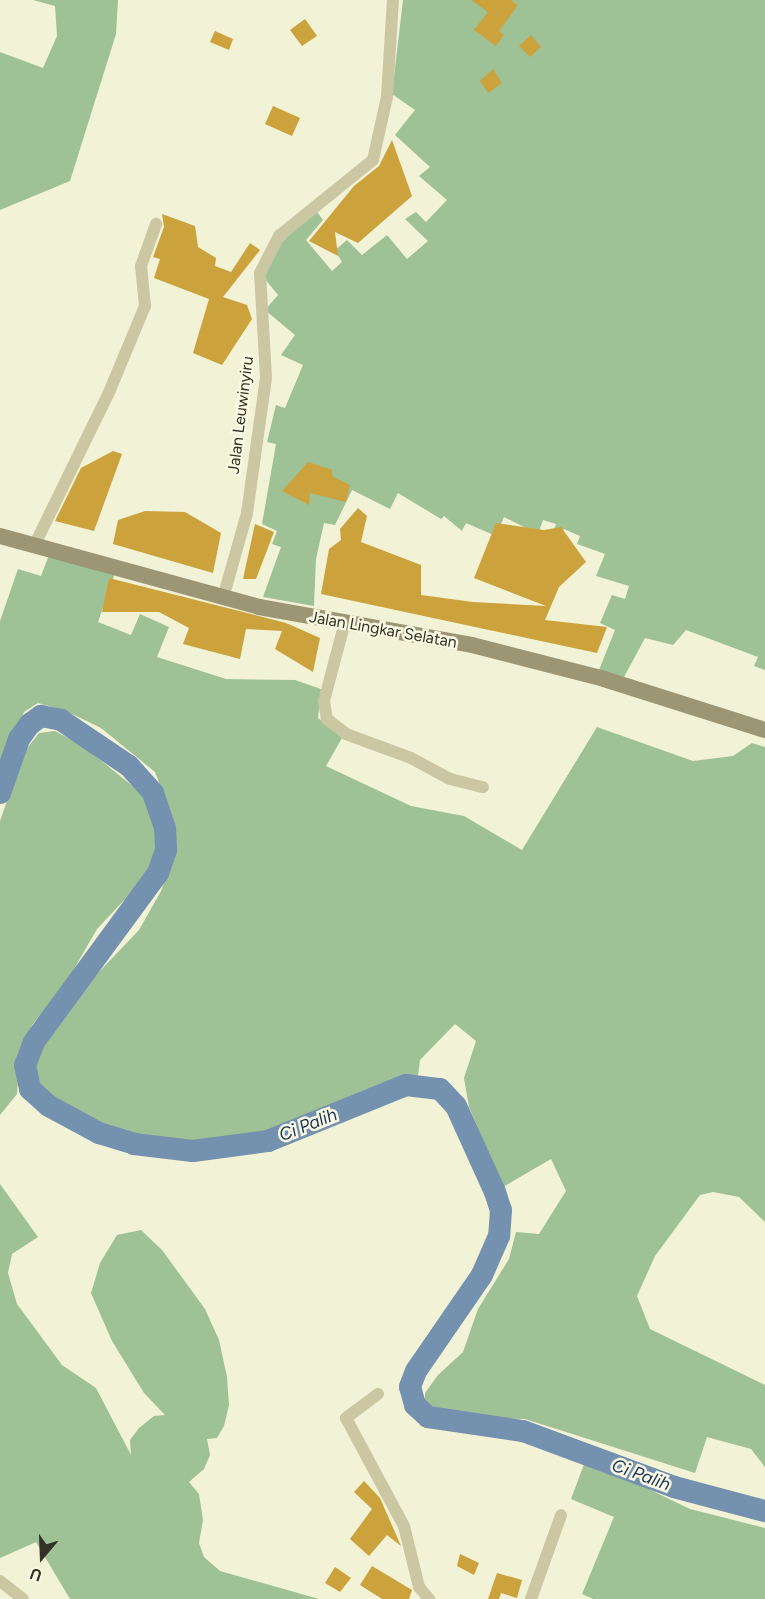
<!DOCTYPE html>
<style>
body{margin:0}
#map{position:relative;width:765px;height:1599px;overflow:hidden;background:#f2f2d6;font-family:Figtree,sans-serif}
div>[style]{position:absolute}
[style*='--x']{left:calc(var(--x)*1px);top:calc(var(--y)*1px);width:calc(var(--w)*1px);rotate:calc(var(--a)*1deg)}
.green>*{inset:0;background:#9fc196}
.river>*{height:22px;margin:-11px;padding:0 11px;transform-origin:11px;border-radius:11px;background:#7591b0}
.building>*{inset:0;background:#cba23b}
.street>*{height:12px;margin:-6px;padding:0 6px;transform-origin:6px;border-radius:6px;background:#cac7a2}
.secondary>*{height:16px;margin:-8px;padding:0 8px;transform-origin:8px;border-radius:8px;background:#9d9674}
span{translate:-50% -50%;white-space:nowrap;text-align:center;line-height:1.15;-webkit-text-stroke:5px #f9f9e3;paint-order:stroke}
.street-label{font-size:16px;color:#343125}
.water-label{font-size:18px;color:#193657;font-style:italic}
.north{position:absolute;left:12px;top:1527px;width:60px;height:60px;-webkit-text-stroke:4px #f9f9e3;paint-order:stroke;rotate:199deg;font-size:16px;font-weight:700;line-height:24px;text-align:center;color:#343125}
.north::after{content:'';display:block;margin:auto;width:21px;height:27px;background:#343125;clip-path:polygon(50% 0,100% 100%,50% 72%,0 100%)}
</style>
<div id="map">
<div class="green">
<i style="clip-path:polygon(33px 0,118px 0,116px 34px,70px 181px,0 210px,0 52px,43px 68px,57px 36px,55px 6px)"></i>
<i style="clip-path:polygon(403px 0,765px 0,765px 670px,754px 666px,758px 657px,686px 630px,673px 645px,645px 638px,624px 677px,599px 670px,615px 630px,600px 623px,612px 595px,625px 599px,629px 586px,596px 576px,605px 554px,577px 544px,580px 536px,564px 529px,559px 540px,551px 538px,556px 524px,543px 520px,538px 534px,504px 517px,496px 536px,466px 523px,462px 531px,444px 516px,441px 519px,398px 493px,390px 509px,352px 490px,335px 525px,324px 523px,316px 559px,314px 606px,263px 597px,281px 547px,272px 544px,277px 531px,262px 524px,276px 444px,267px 442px,276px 405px,285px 408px,303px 365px,281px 355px,295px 335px,265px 310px,278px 295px,265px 279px,270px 255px,314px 208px,323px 220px,306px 240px,332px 271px,342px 262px,335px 250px,347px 240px,362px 255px,387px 235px,407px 259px,428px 241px,405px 219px,416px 212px,426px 222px,447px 200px,419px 176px,430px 167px,395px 135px,415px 110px,392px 94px)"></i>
<i style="clip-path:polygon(49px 555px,115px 573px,98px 622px,131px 635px,140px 614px,169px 627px,157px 657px,226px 679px,295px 680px,321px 689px,318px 718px,342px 738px,326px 766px,411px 806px,464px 816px,522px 850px,597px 727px,693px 761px,733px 756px,752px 743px,765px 747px,765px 1222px,739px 1197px,713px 1192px,700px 1195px,655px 1256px,637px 1296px,650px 1329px,765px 1385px,765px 1467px,751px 1449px,707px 1437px,695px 1473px,525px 1419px,458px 1418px,425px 1403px,425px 1393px,438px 1375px,463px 1352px,478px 1309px,509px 1259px,516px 1232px,539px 1234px,566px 1191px,551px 1159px,503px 1187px,469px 1107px,464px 1078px,476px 1041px,455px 1024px,420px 1060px,418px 1075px,382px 1083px,268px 1133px,224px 1141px,188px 1143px,119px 1133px,55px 1100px,38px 1081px,36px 1065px,40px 1049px,97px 974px,139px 930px,161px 891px,174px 854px,176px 826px,155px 772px,101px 728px,66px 711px,38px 703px,24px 712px,0 765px,0 621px,18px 569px,41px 576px)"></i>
<i style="clip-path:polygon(55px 731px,83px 746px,146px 797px,159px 826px,159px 842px,154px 864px,143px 880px,97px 929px,63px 988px,32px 1025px,20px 1052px,17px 1094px,0 1115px,0 821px,24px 752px,39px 733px)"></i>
<i style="clip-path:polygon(0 1184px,38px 1237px,12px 1254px,8px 1273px,17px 1304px,62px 1365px,96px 1388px,131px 1455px,130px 1440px,139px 1428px,154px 1416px,165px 1415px,144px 1393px,112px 1341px,91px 1293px,100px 1263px,117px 1235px,141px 1230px,162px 1250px,205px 1309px,219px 1340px,227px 1377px,229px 1405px,224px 1426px,217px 1438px,207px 1439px,210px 1455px,204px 1469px,189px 1482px,199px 1494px,203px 1520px,199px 1543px,204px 1557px,220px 1571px,319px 1599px,70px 1599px,36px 1542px,0 1558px)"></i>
<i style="clip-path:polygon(586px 1459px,690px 1509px,765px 1528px,765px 1599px,593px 1599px,582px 1594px,614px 1517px,571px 1499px)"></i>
</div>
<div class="river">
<i style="--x:0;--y:793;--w:57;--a:-70.6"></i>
<i style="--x:19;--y:739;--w:19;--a:-54"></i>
<i style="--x:30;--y:724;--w:14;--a:-36"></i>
<i style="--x:41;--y:716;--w:20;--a:11"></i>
<i style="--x:61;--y:720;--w:82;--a:34.1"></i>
<i style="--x:129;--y:766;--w:36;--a:48"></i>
<i style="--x:153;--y:793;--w:37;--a:71"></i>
<i style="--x:165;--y:828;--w:22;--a:87"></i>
<i style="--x:166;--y:850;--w:24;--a:109"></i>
<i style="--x:158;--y:873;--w:210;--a:126.3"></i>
<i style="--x:34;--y:1042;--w:25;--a:111"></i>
<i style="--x:25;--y:1065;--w:25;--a:78"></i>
<i style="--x:30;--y:1089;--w:25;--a:42"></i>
<i style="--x:49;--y:1106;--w:57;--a:28.4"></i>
<i style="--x:99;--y:1133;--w:37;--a:17"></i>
<i style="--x:134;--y:1144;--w:59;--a:6.8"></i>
<i style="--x:193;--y:1151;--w:76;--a:-7.6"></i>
<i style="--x:268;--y:1141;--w:149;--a:-22.1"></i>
<i style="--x:406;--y:1085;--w:34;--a:7"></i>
<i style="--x:440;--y:1089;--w:23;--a:47"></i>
<i style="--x:456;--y:1106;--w:94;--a:65.6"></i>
<i style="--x:495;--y:1192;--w:19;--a:72"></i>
<i style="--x:501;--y:1210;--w:26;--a:94"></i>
<i style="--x:499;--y:1236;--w:43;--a:113.6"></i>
<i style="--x:482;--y:1275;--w:116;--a:124.5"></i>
<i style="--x:416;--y:1371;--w:17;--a:111"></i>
<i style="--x:410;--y:1387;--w:19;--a:74"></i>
<i style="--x:415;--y:1405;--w:18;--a:43"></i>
<i style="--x:428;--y:1417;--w:96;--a:8.4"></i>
<i style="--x:523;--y:1431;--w:161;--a:20.3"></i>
<i style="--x:674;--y:1487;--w:94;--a:14.8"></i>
</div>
<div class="building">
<i style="clip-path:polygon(471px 0,511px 0,518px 5px,499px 31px,504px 35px,496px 46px,474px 30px,488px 12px)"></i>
<i style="clip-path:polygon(305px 19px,317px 36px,302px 46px,290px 30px)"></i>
<i style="clip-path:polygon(215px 31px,233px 39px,229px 50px,210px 42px)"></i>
<i style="clip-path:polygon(531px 35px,541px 47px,530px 57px,519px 46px)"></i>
<i style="clip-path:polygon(493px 69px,502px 83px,488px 93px,480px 81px)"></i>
<i style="clip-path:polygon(273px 106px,300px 118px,292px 136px,265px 124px)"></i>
<i style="clip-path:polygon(392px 140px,412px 196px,358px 243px,335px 232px,338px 256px,309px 241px,354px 186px,379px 166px)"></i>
<i style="clip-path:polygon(162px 214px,195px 226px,198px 247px,216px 258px,215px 266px,231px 272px,250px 243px,260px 250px,223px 297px,247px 305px,252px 319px,222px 365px,193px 353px,209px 299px,154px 278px,160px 259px,153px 257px,164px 227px)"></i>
<i style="clip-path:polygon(113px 451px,122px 454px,94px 531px,55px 521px,81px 468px)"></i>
<i style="clip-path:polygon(308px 462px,332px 470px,332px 476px,350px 485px,346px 502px,310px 493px,309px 505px,282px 491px)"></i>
<i style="clip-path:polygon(358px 508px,367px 516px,361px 542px,421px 565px,421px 595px,473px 602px,546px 606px,474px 578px,496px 523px,544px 530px,561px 527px,586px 562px,559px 587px,545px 620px,607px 627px,597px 653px,321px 594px,329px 549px,341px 540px,340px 529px)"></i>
<i style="clip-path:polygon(145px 511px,185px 512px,221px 533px,213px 573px,113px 544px,118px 520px)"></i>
<i style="clip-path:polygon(255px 524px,274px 532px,256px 579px,243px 579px)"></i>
<i style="clip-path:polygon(109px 578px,286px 623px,320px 638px,313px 672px,275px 649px,282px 631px,246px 629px,240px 659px,183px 644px,189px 628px,159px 612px,102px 612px)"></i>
<i style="clip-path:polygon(364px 1481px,380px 1498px,401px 1546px,387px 1535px,369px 1556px,350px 1539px,372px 1509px,354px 1492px)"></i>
<i style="clip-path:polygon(460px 1554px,479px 1563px,474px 1575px,457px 1566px)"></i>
<i style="clip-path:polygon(372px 1566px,412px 1590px,409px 1599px,382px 1599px,360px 1585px)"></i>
<i style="clip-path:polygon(335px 1567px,351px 1578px,340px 1592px,325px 1583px)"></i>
<i style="clip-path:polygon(497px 1573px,522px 1580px,517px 1598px,501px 1593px,499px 1599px,488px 1599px)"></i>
</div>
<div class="street">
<i style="--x:36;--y:542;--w:169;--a:-64"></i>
<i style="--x:110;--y:390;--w:91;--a:-67.4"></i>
<i style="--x:145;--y:306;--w:40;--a:-95.7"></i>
<i style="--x:141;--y:266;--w:45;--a:-70.3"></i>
<i style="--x:223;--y:598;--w:88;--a:-74.2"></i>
<i style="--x:247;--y:513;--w:137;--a:-82"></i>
<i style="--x:266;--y:377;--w:104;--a:-93.3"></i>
<i style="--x:260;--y:273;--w:42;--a:-62.8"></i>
<i style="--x:279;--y:236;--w:121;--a:-39"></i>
<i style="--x:373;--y:160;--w:65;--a:-77.5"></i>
<i style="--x:387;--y:97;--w:97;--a:-86.5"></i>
<i style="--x:345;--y:622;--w:82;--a:104.9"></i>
<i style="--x:324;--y:701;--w:18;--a:81"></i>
<i style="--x:327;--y:719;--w:24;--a:38"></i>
<i style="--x:346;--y:734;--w:69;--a:20.3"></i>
<i style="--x:411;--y:758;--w:44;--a:28.3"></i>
<i style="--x:450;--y:779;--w:34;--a:14"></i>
<i style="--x:378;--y:1394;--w:40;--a:143"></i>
<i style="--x:346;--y:1418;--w:123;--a:61.8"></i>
<i style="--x:404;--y:1526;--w:63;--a:76.2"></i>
<i style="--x:419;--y:1587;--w:16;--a:50"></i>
<i style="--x:0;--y:1581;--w:29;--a:38"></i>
<i style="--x:531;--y:1599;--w:89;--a:-70.3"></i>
</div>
<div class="secondary">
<i style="--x:0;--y:536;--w:269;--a:15.3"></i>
<i style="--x:259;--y:607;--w:216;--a:10.1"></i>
<i style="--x:472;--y:645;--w:136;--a:14.4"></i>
<i style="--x:604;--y:679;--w:169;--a:17.6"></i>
</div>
<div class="street-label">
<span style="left:241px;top:415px;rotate:-83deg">Jalan Leuwinyiru</span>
<span style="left:383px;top:630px;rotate:10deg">Jalan Lingkar Selatan</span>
</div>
<div class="water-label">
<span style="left:308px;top:1125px;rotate:-22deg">Ci Palih</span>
<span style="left:641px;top:1475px;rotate:20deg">Ci Palih</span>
</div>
<div class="north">U</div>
</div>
